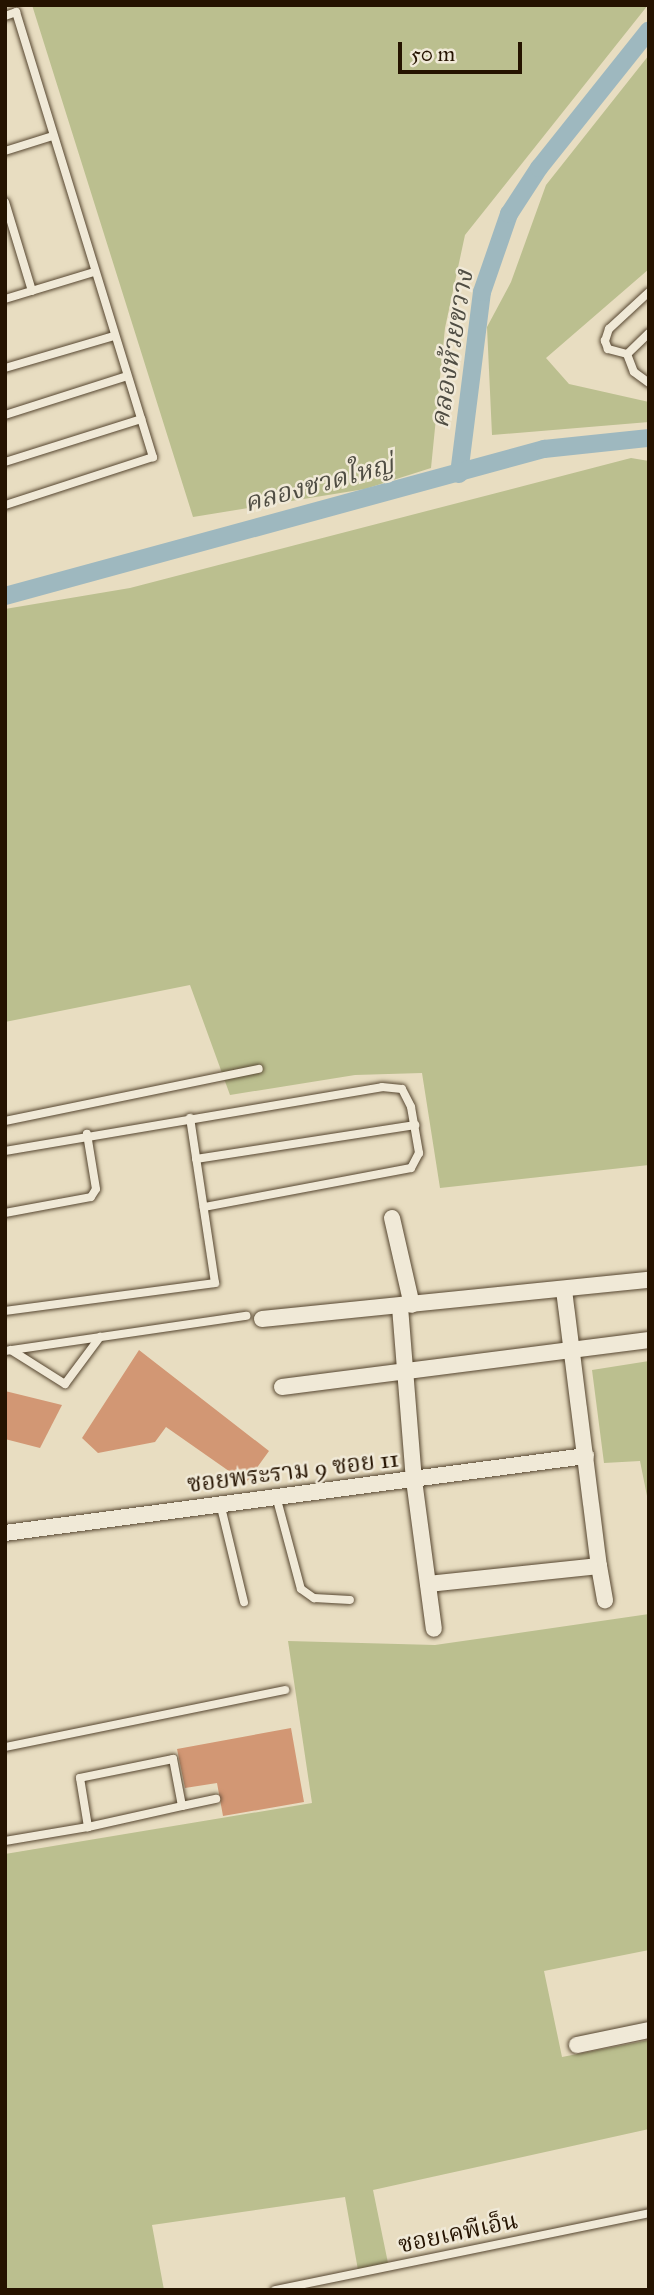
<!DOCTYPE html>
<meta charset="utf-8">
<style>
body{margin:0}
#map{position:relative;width:654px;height:2295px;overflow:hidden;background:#e8ddc1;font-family:"IM FELL Great Primer","Noto Serif Thai",serif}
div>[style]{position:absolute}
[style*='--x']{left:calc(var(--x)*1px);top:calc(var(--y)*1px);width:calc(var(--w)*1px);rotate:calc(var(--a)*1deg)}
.green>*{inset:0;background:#bbbf8f}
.canal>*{height:18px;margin:-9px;padding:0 9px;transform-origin:9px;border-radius:9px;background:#9eb8bf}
.building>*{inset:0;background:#d29774}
.roads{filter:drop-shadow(0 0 2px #564630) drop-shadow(0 0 2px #564630)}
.lane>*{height:8px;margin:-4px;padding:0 4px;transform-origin:4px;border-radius:4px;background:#f0e9d7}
.street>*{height:16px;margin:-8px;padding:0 8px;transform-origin:8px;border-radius:8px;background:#f0e9d7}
span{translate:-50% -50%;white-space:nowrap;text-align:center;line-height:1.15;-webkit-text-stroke:5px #f0e9d7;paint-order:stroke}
.street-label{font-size:24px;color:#251300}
.water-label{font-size:26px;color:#4f4d43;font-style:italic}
.frame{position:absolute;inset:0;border:7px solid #251300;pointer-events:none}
.scale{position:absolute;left:398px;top:42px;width:124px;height:32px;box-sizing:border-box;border:4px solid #251300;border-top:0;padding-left:9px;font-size:21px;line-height:24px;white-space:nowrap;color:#251300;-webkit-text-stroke:5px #f0e9d7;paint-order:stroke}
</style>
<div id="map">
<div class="green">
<i style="clip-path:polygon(32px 5px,648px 5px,465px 235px,445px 328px,431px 468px,365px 489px,193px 517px)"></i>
<i style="clip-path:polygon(649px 55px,649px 269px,546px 358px,569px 384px,649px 402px,649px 422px,492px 435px,487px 327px,511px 282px,546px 185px)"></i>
<i style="clip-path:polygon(631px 458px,649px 461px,649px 1165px,440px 1188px,422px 1073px,355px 1075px,230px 1095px,190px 985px,5px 1022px,5px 609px,130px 588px)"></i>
<i style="clip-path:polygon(649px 1361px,649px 1506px,640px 1461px,604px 1463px,592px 1370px)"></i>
<i style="clip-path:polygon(649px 1614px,649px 1950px,544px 1971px,562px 2057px,649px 2040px,649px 2129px,373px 2190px,388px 2263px,358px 2270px,345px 2197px,152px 2225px,164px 2290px,5px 2290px,5px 1854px,312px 1803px,288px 1641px,435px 1645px)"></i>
</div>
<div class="canal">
<i style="--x:459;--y:474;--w:183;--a:-82.8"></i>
<i style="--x:482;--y:292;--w:83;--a:-70.9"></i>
<i style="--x:509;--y:214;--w:55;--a:-56.9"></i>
<i style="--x:539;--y:168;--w:176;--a:-51.4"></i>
<i style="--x:5;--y:596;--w:559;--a:-15.26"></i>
<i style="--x:544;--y:449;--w:106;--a:-6"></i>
</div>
<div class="building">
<i style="clip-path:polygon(139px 1350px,269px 1451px,246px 1483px,166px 1427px,155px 1442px,98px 1453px,82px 1438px)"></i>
<i style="clip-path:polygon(5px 1391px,62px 1405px,40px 1448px,5px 1439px)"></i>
<i style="clip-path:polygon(291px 1728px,304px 1802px,223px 1816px,217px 1783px,185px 1788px,177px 1749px)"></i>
</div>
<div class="roads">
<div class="lane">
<i style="--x:5;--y:16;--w:12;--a:-20"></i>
<i style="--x:16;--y:12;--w:466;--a:72.9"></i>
<i style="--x:153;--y:457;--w:156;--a:162"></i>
<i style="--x:5;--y:151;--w:50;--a:-17.4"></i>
<i style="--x:5;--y:202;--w:93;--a:73.1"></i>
<i style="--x:5;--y:299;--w:93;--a:-16.9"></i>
<i style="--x:649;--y:333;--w:30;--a:136"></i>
<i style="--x:627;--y:354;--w:19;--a:69"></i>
<i style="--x:634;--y:372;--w:19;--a:36"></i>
<i style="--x:627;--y:354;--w:20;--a:-165"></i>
<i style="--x:608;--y:349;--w:9;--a:-111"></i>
<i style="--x:605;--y:341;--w:13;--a:-72"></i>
<i style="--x:609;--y:329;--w:54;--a:-42.8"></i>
<i style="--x:5;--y:368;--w:114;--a:-16.4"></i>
<i style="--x:5;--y:415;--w:128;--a:-17.7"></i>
<i style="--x:5;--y:462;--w:143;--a:-17.5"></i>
<i style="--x:5;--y:1121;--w:259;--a:-11.6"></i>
<i style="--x:5;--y:1151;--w:382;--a:-9.6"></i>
<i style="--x:382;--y:1087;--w:20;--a:6"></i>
<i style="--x:402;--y:1089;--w:20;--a:63"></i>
<i style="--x:411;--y:1107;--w:47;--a:80.1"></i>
<i style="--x:419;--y:1153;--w:17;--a:118"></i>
<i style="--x:411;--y:1168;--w:211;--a:169.3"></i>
<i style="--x:196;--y:1159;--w:222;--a:-8.8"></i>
<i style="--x:5;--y:1213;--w:87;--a:-10.5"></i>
<i style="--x:91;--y:1197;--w:9;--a:-58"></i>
<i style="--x:96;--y:1189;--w:56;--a:-99.3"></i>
<i style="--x:5;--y:1311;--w:212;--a:-7.6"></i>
<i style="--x:215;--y:1283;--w:167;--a:-98.6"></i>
<i style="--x:11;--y:1350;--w:64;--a:32.2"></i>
<i style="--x:65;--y:1384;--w:59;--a:-53.3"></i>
<i style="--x:5;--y:1351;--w:244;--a:-8.3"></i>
<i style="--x:276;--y:1496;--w:96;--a:75"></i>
<i style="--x:301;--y:1589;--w:16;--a:35"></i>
<i style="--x:314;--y:1598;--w:36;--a:3"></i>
<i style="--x:220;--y:1503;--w:102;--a:76.4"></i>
<i style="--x:5;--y:1747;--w:286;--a:-11.5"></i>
<i style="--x:182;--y:1806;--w:35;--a:-12"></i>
<i style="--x:5;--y:1841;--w:84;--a:-9.6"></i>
<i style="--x:88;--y:1827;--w:96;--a:-12.6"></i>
<i style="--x:182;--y:1806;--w:48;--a:-100.8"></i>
<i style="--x:173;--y:1759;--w:95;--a:168.5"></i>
<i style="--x:80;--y:1778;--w:50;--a:80.7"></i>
<i style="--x:275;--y:2290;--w:382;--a:-11.6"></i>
</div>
<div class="street">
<i style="--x:392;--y:1218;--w:89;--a:77.1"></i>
<i style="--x:564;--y:1290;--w:278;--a:82.8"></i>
<i style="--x:400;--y:1307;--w:174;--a:85.4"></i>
<i style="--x:414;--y:1480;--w:150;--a:82.4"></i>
<i style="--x:262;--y:1319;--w:389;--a:-5.8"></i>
<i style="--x:282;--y:1387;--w:370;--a:-7.3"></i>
<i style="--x:5;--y:1533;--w:586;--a:-7.55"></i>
<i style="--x:428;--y:1584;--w:172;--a:-6"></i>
<i style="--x:599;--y:1566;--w:35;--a:80"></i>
<i style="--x:577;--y:2045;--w:74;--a:-11.8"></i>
</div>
</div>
<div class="street-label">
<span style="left:293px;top:1472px;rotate:-7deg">ซอยพระราม 9 ซอย 11</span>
<span style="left:458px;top:2233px;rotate:-12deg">ซอยเคพีเอ็น</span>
</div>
<div class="water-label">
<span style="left:452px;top:349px;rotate:-81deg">คลองห้วยขวาง</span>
<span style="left:319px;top:484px;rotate:-15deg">คลองชวดใหญ่</span>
</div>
<div class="frame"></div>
<div class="scale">50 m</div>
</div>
